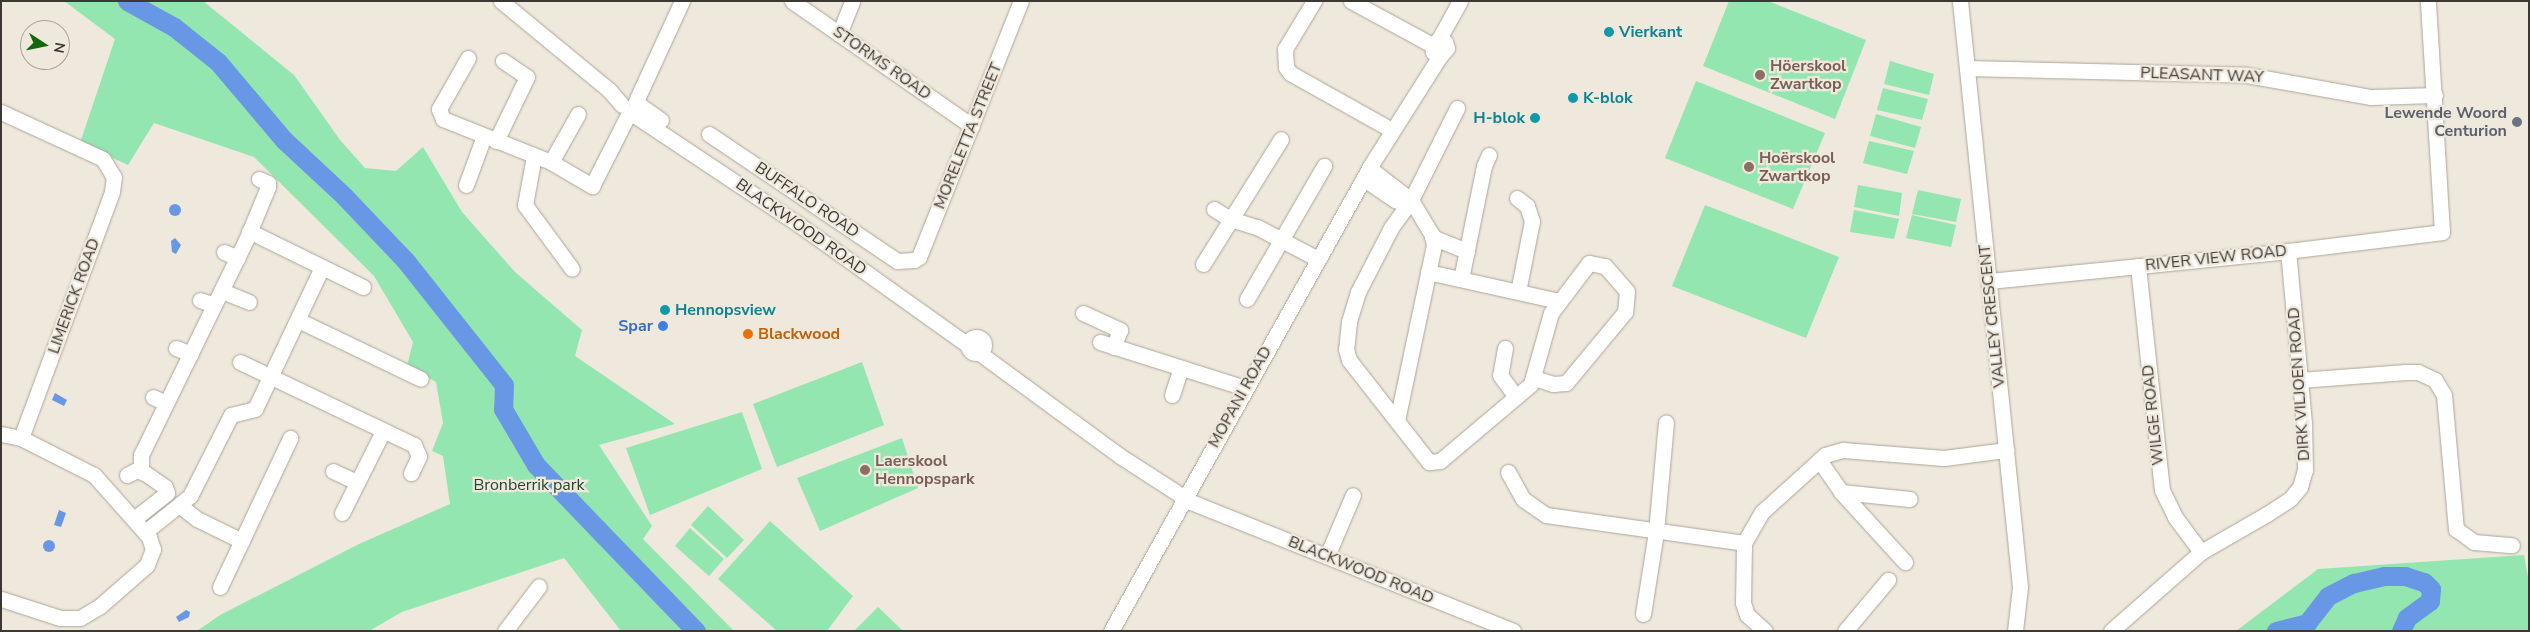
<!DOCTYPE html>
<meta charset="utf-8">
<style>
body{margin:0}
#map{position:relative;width:2530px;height:632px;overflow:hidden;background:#efe8dc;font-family:"Nunito Sans",sans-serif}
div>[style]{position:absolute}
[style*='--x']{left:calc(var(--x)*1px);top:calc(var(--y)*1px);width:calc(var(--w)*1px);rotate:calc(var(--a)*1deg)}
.green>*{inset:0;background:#93e6b0}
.water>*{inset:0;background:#6898e5}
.round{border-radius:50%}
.river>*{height:19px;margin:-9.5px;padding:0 9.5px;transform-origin:9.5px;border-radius:9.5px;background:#6898e5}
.roads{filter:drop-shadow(0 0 1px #aca59a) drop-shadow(0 0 1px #aca59a)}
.minor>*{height:15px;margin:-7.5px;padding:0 7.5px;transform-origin:7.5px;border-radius:7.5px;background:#fff}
.minor>.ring{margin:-7.5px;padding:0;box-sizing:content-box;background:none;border:15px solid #fff;border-radius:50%}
.dots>*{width:14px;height:14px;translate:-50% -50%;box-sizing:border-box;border:2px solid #efe8dc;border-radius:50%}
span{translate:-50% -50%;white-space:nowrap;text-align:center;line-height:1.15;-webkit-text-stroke:4.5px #efe8dc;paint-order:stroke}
.culture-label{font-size:16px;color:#0d838f;font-weight:700}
.left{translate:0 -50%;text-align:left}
.right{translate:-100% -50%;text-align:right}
.street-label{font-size:16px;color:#3c3935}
.education-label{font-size:16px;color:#785e54;font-weight:700}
.worship-label{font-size:16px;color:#5b616d;font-weight:700}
.shop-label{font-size:16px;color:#366cbe;font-weight:700}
.food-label{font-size:16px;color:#c56008;font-weight:700}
.park-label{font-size:16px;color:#20482f}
.frame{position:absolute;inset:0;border:2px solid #3c3935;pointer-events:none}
.north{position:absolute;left:20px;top:20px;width:50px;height:50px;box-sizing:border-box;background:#efe8dc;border:1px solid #a7a299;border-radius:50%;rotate:101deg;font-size:14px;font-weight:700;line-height:20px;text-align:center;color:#3c3935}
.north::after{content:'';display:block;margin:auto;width:18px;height:22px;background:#12680c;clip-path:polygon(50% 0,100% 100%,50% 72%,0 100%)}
</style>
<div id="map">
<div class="green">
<i style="clip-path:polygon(64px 1px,203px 1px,294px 75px,340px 140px,365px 168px,396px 171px,423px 147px,462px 212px,515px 272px,582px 330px,575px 356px,675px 424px,599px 445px,652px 526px,643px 539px,734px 631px,621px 631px,564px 558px,402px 612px,369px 631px,197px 631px,220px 615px,359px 544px,450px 504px,443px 456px,432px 451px,443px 423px,436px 382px,407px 366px,413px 342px,374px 276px,254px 157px,154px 123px,128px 165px,80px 143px,115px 39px)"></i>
<i style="clip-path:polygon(1729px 1px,1768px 1px,1866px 40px,1835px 119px,1703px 66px)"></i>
<i style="clip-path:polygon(1890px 61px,1934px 74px,1929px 95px,1884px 84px)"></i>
<i style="clip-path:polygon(1696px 81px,1825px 133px,1793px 209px,1665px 158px)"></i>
<i style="clip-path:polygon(1883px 88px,1928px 99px,1922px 120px,1877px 110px)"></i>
<i style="clip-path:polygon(1876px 114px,1921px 127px,1915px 148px,1870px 136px)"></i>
<i style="clip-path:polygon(1869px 141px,1914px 151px,1907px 174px,1863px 163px)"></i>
<i style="clip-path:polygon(1858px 185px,1902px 193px,1899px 216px,1854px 207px)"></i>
<i style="clip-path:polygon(1918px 190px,1961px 199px,1956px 222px,1912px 214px)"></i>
<i style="clip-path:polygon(1705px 205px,1839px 257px,1806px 338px,1672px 286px)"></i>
<i style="clip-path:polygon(1854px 210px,1899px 219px,1894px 239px,1850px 232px)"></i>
<i style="clip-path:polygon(1912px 215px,1956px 225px,1951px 247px,1906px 238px)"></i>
<i style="clip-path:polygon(862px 362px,884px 425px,777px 467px,753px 404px)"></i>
<i style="clip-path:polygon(742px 412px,762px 469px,650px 515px,626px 448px)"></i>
<i style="clip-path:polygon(902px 438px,918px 488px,820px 531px,797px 478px)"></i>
<i style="clip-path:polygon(708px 506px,744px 540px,727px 558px,691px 525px)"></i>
<i style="clip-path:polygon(770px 521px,853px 596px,827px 631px,777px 631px,718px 579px)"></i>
<i style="clip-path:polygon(690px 528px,724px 559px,709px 576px,675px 546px)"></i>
<i style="clip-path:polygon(2524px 555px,2529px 582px,2529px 631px,2236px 631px,2318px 569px)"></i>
<i style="clip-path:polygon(878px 607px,903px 631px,854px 631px)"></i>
</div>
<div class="water">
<i class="round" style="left:169px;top:204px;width:12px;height:12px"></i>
<i style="clip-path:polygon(175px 238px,181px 245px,176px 254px,172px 252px,171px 241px)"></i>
<i style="clip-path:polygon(55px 393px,67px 400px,64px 406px,52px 400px)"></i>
<i style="clip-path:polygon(59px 510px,66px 513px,61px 527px,54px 525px)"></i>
<i class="round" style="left:43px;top:540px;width:12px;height:12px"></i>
<i style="clip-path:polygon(186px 610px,190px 612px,189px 617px,179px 622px,176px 617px)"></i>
</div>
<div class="river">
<i style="--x:127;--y:1;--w:54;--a:29"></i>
<i style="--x:174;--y:27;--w:56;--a:38.5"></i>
<i style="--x:218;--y:62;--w:102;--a:49.8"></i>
<i style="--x:284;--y:140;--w:82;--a:43"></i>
<i style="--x:344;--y:196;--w:88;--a:46.4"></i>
<i style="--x:405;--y:260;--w:159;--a:51.6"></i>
<i style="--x:504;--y:385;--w:24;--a:92"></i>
<i style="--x:503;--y:409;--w:65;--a:59.5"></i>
<i style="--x:536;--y:465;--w:231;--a:46.1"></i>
<i style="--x:2276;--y:631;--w:32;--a:-14"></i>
<i style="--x:2307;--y:623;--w:34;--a:-52"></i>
<i style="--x:2328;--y:596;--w:29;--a:-27"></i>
<i style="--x:2354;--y:583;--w:31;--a:-13"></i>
<i style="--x:2384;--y:576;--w:21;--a:0"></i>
<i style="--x:2405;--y:576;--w:20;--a:18"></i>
<i style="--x:2424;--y:582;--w:10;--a:45"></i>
<i style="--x:2431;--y:589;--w:12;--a:95"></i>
<i style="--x:2430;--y:601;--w:29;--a:144"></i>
<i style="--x:2407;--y:618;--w:14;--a:115"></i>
</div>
<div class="roads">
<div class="minor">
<i style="--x:501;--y:1;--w:140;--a:39.5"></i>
<i style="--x:609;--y:90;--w:20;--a:49"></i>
<i style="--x:792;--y:1;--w:219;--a:34.8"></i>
<i style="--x:1314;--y:1;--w:56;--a:121.1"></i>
<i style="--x:1285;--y:49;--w:18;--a:87"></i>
<i style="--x:1286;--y:67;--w:7;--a:56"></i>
<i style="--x:1290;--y:73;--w:112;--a:29.3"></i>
<i style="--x:1351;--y:1;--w:92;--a:28.5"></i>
<i style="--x:1960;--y:1;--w:589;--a:84.15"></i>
<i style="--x:2020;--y:587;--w:44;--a:96.5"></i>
<i style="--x:839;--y:34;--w:35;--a:-68"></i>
<i style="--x:1439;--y:39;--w:7;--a:27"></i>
<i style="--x:1445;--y:42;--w:6;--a:72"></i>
<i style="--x:1447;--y:48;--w:11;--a:131"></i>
<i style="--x:1440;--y:56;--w:8;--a:-150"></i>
<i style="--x:1433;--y:52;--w:7;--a:-98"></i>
<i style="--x:1432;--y:45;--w:9;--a:-41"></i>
<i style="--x:1439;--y:39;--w:43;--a:-61.1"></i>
<i style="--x:468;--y:58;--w:59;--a:119.6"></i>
<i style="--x:439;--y:109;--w:11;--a:68"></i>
<i style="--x:443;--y:119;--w:116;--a:21.7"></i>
<i style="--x:551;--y:162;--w:48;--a:30.3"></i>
<i style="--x:592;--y:186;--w:82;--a:-63.1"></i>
<i style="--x:1967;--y:68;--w:280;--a:1.4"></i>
<i style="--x:2247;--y:75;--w:126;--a:10.1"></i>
<i style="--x:2371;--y:97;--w:64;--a:-1.8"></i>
<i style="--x:636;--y:101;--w:110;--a:-65.3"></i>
<i style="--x:638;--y:104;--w:28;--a:35"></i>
<i style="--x:1;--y:112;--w:112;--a:24.7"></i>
<i style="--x:103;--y:159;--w:21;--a:59"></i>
<i style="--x:114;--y:177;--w:15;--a:98"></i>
<i style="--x:112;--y:192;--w:262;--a:110.3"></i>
<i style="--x:631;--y:113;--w:201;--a:33.6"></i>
<i style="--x:798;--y:224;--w:210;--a:35.5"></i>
<i style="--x:709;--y:134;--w:227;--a:34"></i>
<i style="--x:897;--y:261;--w:17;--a:-3"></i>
<i style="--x:914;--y:260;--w:6;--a:-31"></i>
<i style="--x:919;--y:257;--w:276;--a:-68.3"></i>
<i style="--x:496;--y:141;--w:71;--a:-64.2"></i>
<i style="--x:527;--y:77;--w:29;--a:-146"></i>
<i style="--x:534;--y:156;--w:50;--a:100.4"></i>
<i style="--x:525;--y:205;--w:79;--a:53.7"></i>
<i style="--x:551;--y:162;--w:55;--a:-60.6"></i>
<i style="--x:1369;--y:168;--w:53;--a:37.3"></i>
<i style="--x:1411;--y:200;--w:41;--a:59"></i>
<i style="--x:1432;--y:235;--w:10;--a:79"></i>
<i style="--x:1434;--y:245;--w:180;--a:101.9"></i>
<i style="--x:1364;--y:179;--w:37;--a:34"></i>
<i style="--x:1395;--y:200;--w:19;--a:21"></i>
<i style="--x:466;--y:185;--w:52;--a:-69.8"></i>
<i style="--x:1517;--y:198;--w:13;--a:39"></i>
<i style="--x:1527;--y:206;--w:16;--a:72"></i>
<i style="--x:1532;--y:221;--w:72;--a:101.2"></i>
<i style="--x:1411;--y:200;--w:103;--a:-63.4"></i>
<i style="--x:1406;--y:207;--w:26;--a:126"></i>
<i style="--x:1391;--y:228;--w:72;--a:117.3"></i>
<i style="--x:1358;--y:292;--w:31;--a:107"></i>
<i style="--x:1349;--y:322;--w:27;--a:96"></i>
<i style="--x:1346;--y:349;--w:11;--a:75"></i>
<i style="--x:1349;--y:360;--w:130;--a:51.9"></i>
<i style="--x:1429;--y:462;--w:11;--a:-5"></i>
<i style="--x:1440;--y:461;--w:119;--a:-40.2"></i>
<i style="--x:1531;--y:384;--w:74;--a:-74.3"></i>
<i style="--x:1551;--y:313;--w:63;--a:-52.8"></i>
<i style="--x:1589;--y:263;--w:16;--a:11"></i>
<i style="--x:1605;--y:266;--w:33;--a:49"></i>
<i style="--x:1627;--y:291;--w:21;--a:95"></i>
<i style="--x:1625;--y:312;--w:92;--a:129.7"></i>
<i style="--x:1566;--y:383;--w:13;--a:176"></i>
<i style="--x:1553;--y:384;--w:20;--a:-162"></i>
<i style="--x:1214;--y:209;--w:19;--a:32"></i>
<i style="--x:1230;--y:219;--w:28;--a:17"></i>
<i style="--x:1257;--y:227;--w:69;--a:27.7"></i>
<i style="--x:249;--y:231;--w:127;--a:26.2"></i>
<i style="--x:1432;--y:237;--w:38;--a:22"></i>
<i style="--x:224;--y:252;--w:15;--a:23"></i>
<i style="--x:1203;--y:264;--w:147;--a:-58"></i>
<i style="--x:2138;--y:266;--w:225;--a:83.9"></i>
<i style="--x:2162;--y:490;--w:30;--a:64"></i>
<i style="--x:2175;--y:517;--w:44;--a:53.4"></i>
<i style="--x:1428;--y:272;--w:134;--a:12.5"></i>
<i style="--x:1461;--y:279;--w:115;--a:-78.5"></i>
<i style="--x:1484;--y:166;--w:12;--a:-66"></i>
<i style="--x:1989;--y:281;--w:301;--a:-5.7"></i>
<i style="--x:2288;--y:251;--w:155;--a:-7"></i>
<i style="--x:2442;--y:232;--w:231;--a:-93.5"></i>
<i style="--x:222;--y:291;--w:29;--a:22"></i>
<i style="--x:1247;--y:299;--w:154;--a:-59.9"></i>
<i style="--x:200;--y:300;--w:15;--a:20"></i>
<i style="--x:1083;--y:313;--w:41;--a:24.7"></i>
<i style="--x:1120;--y:330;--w:18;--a:112"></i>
<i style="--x:298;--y:320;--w:136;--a:25.6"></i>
<i class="ring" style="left:968px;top:337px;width:1px;height:1px"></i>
<i style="--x:1100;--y:342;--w:152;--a:17.6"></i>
<i style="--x:176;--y:348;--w:16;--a:22"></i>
<i style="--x:1505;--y:348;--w:27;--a:100"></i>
<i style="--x:1500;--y:375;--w:27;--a:54"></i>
<i style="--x:978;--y:352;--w:176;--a:36.2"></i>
<i style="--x:1120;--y:456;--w:85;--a:32.9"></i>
<i style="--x:1191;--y:502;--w:347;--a:21.8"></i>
<i style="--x:240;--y:362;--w:193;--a:25.5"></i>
<i style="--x:414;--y:445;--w:12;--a:66"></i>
<i style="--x:419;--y:456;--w:19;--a:115"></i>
<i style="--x:2300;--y:380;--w:106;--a:-4.3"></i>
<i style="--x:2406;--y:372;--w:12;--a:0"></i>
<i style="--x:2418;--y:372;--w:19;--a:25"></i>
<i style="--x:2435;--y:380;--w:17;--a:59"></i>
<i style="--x:2444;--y:395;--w:135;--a:84.9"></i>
<i style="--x:2456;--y:529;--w:22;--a:36"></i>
<i style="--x:2474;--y:542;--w:38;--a:5"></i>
<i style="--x:1172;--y:395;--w:28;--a:-72"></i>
<i style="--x:153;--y:397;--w:14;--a:25"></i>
<i style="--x:1;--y:434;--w:20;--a:11"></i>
<i style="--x:21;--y:438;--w:82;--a:26.9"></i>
<i style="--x:94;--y:475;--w:83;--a:48.4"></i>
<i style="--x:149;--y:537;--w:13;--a:72"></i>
<i style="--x:153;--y:549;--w:17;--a:111"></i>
<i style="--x:147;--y:565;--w:62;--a:138.9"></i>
<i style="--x:100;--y:606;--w:23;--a:149"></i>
<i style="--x:80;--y:618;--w:20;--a:180"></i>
<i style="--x:60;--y:618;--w:62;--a:-162.1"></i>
<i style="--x:1819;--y:460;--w:39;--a:55"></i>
<i style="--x:1841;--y:492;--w:95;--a:47.6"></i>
<i style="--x:333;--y:471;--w:26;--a:25"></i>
<i style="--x:1508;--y:472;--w:31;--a:61"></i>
<i style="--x:1523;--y:499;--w:28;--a:35"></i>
<i style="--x:1546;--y:515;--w:200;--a:8"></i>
<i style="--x:127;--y:475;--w:11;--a:-27"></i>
<i style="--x:137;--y:470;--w:8;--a:23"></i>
<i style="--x:1841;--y:492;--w:69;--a:5.8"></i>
<i style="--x:179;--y:505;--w:23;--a:38"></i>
<i style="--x:197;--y:519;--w:50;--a:26.1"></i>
<i style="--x:342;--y:513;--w:92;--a:-63.4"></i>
<i style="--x:134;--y:519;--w:42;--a:-38.2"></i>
<i style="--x:167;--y:493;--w:6;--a:-108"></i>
<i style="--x:165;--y:487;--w:29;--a:-145"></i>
<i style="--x:141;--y:470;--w:15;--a:-90"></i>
<i style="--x:141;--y:455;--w:239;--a:-64"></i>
<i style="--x:246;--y:240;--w:57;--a:-67.5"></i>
<i style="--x:268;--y:187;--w:4;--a:-90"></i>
<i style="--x:268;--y:183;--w:10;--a:-156"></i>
<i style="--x:145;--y:532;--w:58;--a:-38.7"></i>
<i style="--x:190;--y:496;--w:91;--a:-63.2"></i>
<i style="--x:231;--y:415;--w:25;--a:-14"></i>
<i style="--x:255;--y:409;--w:157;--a:-64.7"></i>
<i style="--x:1327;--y:556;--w:66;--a:-66.9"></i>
<i style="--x:220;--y:587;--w:165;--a:-64.8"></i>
<i style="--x:1643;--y:614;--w:83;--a:-81"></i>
<i style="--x:1656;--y:532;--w:110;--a:-84.8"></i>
<i style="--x:505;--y:631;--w:56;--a:-52.9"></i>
<i style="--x:1111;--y:631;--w:534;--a:-60.84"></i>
<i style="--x:1371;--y:165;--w:129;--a:-57.7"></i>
<i style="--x:1765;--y:631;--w:24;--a:-138"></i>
<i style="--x:1747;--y:615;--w:13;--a:-108"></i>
<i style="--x:1743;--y:603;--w:60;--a:-89"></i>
<i style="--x:1744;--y:543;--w:36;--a:-60"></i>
<i style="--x:1762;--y:512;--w:85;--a:-42.1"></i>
<i style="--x:1825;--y:455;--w:19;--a:-16"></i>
<i style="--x:1843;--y:450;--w:101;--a:4.5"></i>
<i style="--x:1944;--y:458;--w:63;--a:-7.4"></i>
<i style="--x:1845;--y:631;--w:67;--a:-49.9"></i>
<i style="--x:2111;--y:631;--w:120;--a:-41.3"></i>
<i style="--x:2201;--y:552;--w:76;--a:-29.9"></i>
<i style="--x:2267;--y:514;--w:27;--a:-33"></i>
<i style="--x:2290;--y:499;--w:16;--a:-50"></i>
<i style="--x:2300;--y:487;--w:18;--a:-74"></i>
<i style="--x:2305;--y:470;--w:47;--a:-91.2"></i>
<i style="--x:2304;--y:423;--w:173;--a:-95.3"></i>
</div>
</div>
<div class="dots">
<i style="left:1609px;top:32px;background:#0f9aa8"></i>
<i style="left:1760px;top:75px;background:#8d6e63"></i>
<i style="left:1573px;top:98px;background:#0f9aa8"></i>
<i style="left:1535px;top:118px;background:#0f9aa8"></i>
<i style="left:2517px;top:122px;background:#6b7280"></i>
<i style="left:1749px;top:167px;background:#8d6e63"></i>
<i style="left:665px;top:310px;background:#0f9aa8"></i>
<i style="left:663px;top:326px;background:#3f7fe0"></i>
<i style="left:748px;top:334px;background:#e8710a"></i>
<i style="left:865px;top:470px;background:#8d6e63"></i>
</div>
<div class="culture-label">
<span class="left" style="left:1619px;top:32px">Vierkant</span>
<span class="left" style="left:1583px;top:98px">K-blok</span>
<span class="right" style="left:1525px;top:118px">H-blok</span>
<span class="left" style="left:675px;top:310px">Hennopsview</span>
</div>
<div class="street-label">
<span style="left:882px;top:63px;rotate:35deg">STORMS ROAD</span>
<span style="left:2202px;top:75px;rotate:2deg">PLEASANT WAY</span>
<span style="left:968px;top:136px;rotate:-68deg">MORELETTA STREET</span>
<span style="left:807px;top:200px;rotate:34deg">BUFFALO ROAD</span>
<span style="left:801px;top:227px;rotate:35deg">BLACKWOOD ROAD</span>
<span style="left:2216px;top:258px;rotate:-6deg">RIVER VIEW ROAD</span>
<span style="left:74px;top:296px;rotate:-70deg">LIMERICK ROAD</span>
<span style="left:1992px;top:316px;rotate:-96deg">VALLEY CRESCENT</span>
<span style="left:2299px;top:384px;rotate:-94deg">DIRK VILJOEN ROAD</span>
<span style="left:1240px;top:397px;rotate:-61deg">MOPANI ROAD</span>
<span style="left:2153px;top:415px;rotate:-96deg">WILGE ROAD</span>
<span style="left:1361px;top:570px;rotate:22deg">BLACKWOOD ROAD</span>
</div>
<div class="education-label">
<span class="left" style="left:1770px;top:75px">Höerskool<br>Zwartkop</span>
<span class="left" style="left:1759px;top:167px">Hoërskool<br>Zwartkop</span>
<span class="left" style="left:875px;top:470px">Laerskool<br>Hennopspark</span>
</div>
<div class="worship-label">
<span class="right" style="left:2507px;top:122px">Lewende Woord<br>Centurion</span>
</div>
<div class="shop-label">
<span class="right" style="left:653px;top:326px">Spar</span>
</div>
<div class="food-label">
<span class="left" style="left:758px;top:334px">Blackwood</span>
</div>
<div class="park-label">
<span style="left:529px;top:485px">Bronberrik park</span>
</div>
<div class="frame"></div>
<div class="north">N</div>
</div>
